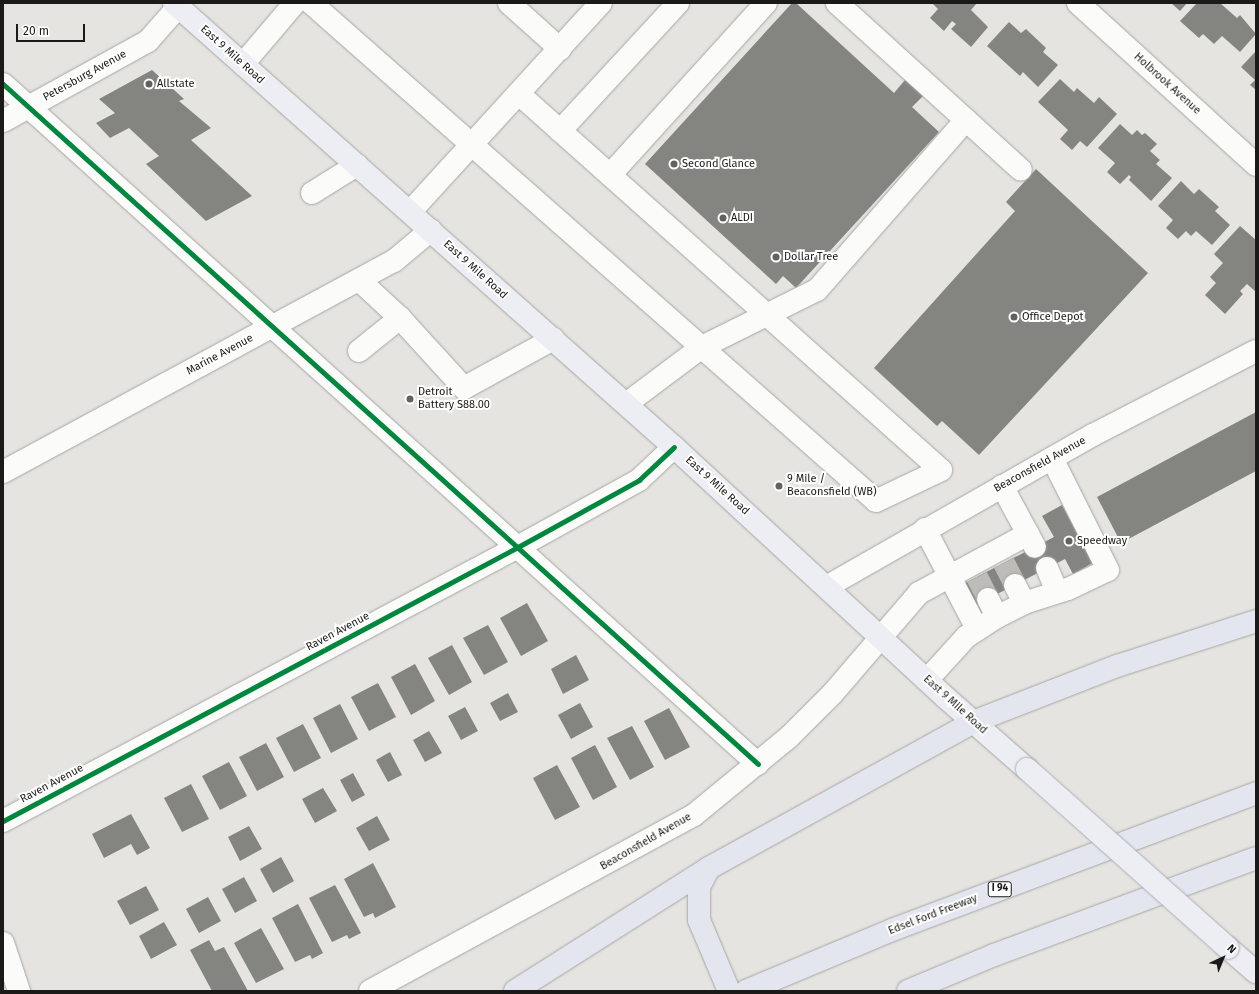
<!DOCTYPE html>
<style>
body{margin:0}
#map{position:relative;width:1259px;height:994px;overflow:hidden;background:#e5e4e0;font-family:"Fira Sans",sans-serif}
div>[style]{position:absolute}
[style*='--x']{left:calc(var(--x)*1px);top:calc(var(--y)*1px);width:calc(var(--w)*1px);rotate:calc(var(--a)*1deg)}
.building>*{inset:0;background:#848481}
.minor-tunnel>*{height:22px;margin-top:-11px;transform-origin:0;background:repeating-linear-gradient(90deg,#bdbcb8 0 22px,transparent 0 33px)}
.roads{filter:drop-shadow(0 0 1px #a6a6a3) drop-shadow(0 0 1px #a6a6a3)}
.minor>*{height:22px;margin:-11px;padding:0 11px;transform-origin:11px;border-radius:11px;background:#fbfbfa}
.major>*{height:22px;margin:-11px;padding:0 11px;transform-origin:11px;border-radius:11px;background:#edeef3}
.highway>*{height:22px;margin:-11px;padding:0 11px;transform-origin:11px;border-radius:11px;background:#e3e6ee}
.bridges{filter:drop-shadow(0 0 1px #afb0b7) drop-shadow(0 0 1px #afb0b7)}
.major-bridge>*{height:22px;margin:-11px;padding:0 11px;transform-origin:11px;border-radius:11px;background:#edeef3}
.cycleway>*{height:5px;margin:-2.5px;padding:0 2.5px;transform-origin:2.5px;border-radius:2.5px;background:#00873e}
.dots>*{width:11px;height:11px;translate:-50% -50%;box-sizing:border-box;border:2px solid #fff;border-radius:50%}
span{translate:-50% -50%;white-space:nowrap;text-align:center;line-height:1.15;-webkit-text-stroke:4px #fff;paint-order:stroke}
.shield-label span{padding:1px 3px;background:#fff;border:1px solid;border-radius:3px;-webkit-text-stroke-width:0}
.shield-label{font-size:10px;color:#1b1a18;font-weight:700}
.street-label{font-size:11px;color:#1b1a18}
.poi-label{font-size:11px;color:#1b1a18}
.left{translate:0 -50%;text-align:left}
.frame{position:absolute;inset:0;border:4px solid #1b1a18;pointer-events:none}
.north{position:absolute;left:1203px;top:938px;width:40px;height:40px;-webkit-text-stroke:3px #fff;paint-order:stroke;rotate:44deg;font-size:11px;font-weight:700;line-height:16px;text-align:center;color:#1b1a18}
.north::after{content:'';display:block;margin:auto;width:14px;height:18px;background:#1b1a18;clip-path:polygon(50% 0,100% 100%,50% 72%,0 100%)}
.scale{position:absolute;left:16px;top:24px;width:69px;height:18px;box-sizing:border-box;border:2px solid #1b1a18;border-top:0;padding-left:5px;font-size:12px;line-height:14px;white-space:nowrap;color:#1b1a18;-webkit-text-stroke:3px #fff;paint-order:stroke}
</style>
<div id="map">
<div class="building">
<i style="clip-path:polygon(792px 3px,796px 3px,894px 93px,905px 80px,923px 96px,912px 107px,939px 132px,796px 288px,783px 276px,776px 284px,645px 164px)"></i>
<i style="clip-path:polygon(932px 3px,977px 3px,971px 10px,988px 27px,971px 47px,951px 29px,956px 24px,952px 21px,944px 31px,930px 18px,938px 9px)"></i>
<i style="clip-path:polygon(1171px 3px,1187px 3px,1180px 11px)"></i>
<i style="clip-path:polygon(1197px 3px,1220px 3px,1237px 18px,1240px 15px,1256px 34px,1240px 52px,1222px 36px,1214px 44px,1203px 34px,1199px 38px,1180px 21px)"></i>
<i style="clip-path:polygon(1009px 22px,1021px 33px,1026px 29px,1046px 48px,1043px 52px,1058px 65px,1038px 87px,1023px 72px,1020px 76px,987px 46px)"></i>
<i style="clip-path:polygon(1256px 51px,1256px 90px,1250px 85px,1255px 80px,1241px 67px)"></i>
<i style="clip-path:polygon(152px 70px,184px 99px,179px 101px,211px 128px,191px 140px,252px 196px,206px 221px,146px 164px,159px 156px,129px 128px,110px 138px,96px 123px,115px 113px,99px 99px)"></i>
<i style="clip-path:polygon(1060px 79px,1074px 92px,1077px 88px,1094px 103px,1099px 97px,1117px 114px,1087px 147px,1080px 141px,1072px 150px,1060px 139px,1068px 130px,1038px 102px)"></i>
<i style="clip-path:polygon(1120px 124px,1132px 135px,1137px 130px,1142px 135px,1145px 133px,1157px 144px,1150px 151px,1160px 160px,1156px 164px,1172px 178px,1151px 201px,1129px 180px,1131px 177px,1129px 175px,1120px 184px,1107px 172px,1115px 163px,1098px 148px)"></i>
<i style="clip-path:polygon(1036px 169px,1148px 273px,979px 455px,942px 421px,937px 426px,874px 368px,1015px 211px,1006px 202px)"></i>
<i style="clip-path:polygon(1181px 181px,1194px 194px,1199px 189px,1219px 207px,1215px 211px,1230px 225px,1212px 245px,1196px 231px,1191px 236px,1186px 231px,1178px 239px,1166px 228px,1173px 220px,1158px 206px)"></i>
<i style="clip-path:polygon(1240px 226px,1256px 240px,1256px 292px,1247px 284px,1240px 291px,1243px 294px,1225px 314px,1205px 295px,1216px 283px,1210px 277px,1223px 263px,1214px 254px)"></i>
<i style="clip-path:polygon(1256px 412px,1256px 471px,1121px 543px,1097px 497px)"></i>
<i style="clip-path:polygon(1062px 505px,1093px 563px,1073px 574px,1065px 559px,976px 605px,965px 583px,1054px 537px,1042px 516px)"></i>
<i style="clip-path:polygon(527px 603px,548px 641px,521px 656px,500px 618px)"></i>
<i style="clip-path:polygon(488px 625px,508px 662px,484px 675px,463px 638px)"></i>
<i style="clip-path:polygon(452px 645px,472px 682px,449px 695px,428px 658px)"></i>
<i style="clip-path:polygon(576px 655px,589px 680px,563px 694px,551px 669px)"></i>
<i style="clip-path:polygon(415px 664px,435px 701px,411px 715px,391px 677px)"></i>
<i style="clip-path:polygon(378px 683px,396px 717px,369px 731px,351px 697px)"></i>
<i style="clip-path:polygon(508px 693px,518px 712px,500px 721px,490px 703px)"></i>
<i style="clip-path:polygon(580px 703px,593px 727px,571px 739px,558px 715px)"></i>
<i style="clip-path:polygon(340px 704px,358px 739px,331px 753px,313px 718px)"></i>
<i style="clip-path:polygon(465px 707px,478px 731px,461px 740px,448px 716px)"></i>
<i style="clip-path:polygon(669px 708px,690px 747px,665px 760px,644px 721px)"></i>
<i style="clip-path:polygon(303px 724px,321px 758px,294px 772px,276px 738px)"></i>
<i style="clip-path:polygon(632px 726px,654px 767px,630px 780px,607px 738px)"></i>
<i style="clip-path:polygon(429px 731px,442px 753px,425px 762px,413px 740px)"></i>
<i style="clip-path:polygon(266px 743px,284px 777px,257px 791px,239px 757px)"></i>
<i style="clip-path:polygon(595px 745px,617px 787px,593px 800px,571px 758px)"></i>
<i style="clip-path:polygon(390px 752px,402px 775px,388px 782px,376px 760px)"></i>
<i style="clip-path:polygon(229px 762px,247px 796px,220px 810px,202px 776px)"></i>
<i style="clip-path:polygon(557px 765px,580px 807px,555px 820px,533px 778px)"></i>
<i style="clip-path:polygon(353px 773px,365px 795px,352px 802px,340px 780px)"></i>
<i style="clip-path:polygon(191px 784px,209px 819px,182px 832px,164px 798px)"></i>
<i style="clip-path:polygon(323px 788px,337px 811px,315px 823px,302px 799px)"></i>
<i style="clip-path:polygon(131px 814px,150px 848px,137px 855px,131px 844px,104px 858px,92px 834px)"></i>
<i style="clip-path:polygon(377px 816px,390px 840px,369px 851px,356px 828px)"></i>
<i style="clip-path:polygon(249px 826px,262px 849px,240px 861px,228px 837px)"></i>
<i style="clip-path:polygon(281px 857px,294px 881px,273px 893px,260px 869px)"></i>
<i style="clip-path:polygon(373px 863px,396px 907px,375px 918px,373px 913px,364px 917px,344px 879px)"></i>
<i style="clip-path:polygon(244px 877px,257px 901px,235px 913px,222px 889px)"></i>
<i style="clip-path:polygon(335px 885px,361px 933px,349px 939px,347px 935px,332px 942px,309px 898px)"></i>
<i style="clip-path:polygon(146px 886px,159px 910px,130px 925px,117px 901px)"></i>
<i style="clip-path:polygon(208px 897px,221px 921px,199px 933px,186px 909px)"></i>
<i style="clip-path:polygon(298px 904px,323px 953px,312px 959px,310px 955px,295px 962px,272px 918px)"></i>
<i style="clip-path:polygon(164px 922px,177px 945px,151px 959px,139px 936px)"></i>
<i style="clip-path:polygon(261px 928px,284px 969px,256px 983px,234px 943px)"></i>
<i style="clip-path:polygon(209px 940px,215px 951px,224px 947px,248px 991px,212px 991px,190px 950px)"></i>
</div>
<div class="minor-tunnel">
<i style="--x:1004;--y:563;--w:25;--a:63"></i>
<i style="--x:977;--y:577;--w:25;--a:63"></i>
</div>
<div class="roads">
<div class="minor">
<i style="--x:311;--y:3;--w:753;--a:41.39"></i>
<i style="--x:876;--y:501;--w:72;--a:-25.5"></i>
<i style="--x:941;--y:470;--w:565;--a:-138.3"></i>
<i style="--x:509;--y:3;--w:69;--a:42"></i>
<i style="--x:837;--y:3;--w:248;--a:42.2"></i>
<i style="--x:1078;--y:3;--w:241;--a:42.3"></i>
<i style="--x:243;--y:64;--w:80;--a:-49.6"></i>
<i style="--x:3;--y:84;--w:1016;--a:42.01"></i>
<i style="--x:3;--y:121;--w:166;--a:-28.9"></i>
<i style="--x:148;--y:41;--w:45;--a:-48.6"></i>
<i style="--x:560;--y:131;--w:174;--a:-47.3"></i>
<i style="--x:610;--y:175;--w:232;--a:-47.8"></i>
<i style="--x:312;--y:193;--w:53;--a:-31.9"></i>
<i style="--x:410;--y:212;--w:283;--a:-47.6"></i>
<i style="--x:359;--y:280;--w:56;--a:42.8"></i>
<i style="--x:400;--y:318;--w:95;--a:47.6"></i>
<i style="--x:464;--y:388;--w:102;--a:-28.8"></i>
<i style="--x:359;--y:351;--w:53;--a:-38.8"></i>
<i style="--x:626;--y:404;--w:95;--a:-36.9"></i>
<i style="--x:702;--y:347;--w:128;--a:-26.4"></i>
<i style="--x:817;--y:290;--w:226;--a:-48.8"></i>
<i style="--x:3;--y:472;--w:444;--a:-28.4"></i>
<i style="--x:394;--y:261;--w:48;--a:-40"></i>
<i style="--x:1002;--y:486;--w:69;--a:61.6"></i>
<i style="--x:925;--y:529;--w:113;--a:62.5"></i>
<i style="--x:1047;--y:568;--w:25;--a:67"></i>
<i style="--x:1015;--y:585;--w:20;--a:63"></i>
<i style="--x:828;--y:586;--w:305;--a:-29.7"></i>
<i style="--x:1093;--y:435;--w:183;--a:-27.3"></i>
<i style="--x:988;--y:599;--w:20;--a:63"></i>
<i style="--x:927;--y:680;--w:58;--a:-47.8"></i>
<i style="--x:966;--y:637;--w:37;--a:-33"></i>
<i style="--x:997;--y:617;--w:30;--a:-27"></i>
<i style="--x:1024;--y:603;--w:46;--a:-17.7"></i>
<i style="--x:1068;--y:589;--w:44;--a:-25.4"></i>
<i style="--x:1108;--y:570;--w:125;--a:-116.6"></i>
<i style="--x:3;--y:821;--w:581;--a:-28.02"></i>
<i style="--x:516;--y:548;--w:141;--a:-28.9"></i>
<i style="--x:639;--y:480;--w:48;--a:-43.3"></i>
<i style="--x:3;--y:943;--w:51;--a:71.6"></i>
<i style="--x:370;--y:991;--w:369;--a:-28.5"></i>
<i style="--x:694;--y:815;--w:123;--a:-39.4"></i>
<i style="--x:789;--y:737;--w:62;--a:-45"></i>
<i style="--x:833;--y:693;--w:132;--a:-49.3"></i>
<i style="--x:919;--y:593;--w:124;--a:-28.4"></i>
</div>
<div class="major">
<i style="--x:174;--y:3;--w:669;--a:41.61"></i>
<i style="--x:674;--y:447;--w:369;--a:42.7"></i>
<i style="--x:945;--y:697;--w:109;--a:41.3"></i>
<i style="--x:1228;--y:948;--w:37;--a:41"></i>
</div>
<div class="highway">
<i style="--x:709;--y:868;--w:21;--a:118"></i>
<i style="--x:699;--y:887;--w:33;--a:90"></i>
<i style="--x:699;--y:920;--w:77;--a:67.1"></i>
<i style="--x:515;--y:991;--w:230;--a:-32.4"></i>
<i style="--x:709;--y:868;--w:302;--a:-28.9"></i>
<i style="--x:973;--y:722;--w:155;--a:-21.3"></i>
<i style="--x:1117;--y:666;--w:146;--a:-17.9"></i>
<i style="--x:746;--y:991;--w:158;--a:-22.7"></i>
<i style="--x:892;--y:930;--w:389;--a:-20.6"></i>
<i style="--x:908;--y:991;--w:93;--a:-22.7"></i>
<i style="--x:994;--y:955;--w:279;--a:-20.3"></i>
</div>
</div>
<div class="bridges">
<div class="major-bridge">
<i style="--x:1027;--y:769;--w:269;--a:41.7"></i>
</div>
</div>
<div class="cycleway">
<i style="--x:3;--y:84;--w:1016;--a:42.01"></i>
<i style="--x:3;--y:821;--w:581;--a:-28.02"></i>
<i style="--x:516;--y:548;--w:141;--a:-28.9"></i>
<i style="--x:639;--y:480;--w:48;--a:-43.3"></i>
</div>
<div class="dots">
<i style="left:149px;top:84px;background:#62615e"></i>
<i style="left:674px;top:164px;background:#62615e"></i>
<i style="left:723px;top:218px;background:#62615e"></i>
<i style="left:776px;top:257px;background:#62615e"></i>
<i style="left:1014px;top:317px;background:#62615e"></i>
<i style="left:410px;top:399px;background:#62615e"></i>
<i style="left:779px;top:486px;background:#62615e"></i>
<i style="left:1069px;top:541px;background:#62615e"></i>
</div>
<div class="shield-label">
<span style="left:1000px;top:889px">I 94</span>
</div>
<div class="street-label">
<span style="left:232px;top:55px;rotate:42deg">East 9 Mile Road</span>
<span style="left:85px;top:76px;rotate:-29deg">Petersburg Avenue</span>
<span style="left:1167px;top:84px;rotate:42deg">Holbrook Avenue</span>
<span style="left:475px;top:270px;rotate:42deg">East 9 Mile Road</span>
<span style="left:220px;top:355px;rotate:-28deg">Marine Avenue</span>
<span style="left:1040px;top:465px;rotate:-29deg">Beaconsfield Avenue</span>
<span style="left:717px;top:486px;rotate:42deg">East 9 Mile Road</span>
<span style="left:338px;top:632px;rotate:-28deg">Raven Avenue</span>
<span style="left:955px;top:705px;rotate:42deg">East 9 Mile Road</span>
<span style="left:52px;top:784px;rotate:-28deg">Raven Avenue</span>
<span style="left:646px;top:842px;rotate:-30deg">Beaconsfield Avenue</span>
<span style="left:933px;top:915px;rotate:-21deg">Edsel Ford Freeway</span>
</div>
<div class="poi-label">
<span class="left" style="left:157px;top:84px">Allstate</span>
<span class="left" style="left:682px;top:164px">Second Glance</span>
<span class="left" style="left:731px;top:218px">ALDI</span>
<span class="left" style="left:784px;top:257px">Dollar Tree</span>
<span class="left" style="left:1022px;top:317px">Office Depot</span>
<span class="left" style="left:418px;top:399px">Detroit<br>Battery S88.00</span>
<span class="left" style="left:787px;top:486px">9 Mile /<br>Beaconsfield (WB)</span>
<span class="left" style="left:1077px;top:541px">Speedway</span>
</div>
<div class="frame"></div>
<div class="north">N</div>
<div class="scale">20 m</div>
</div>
